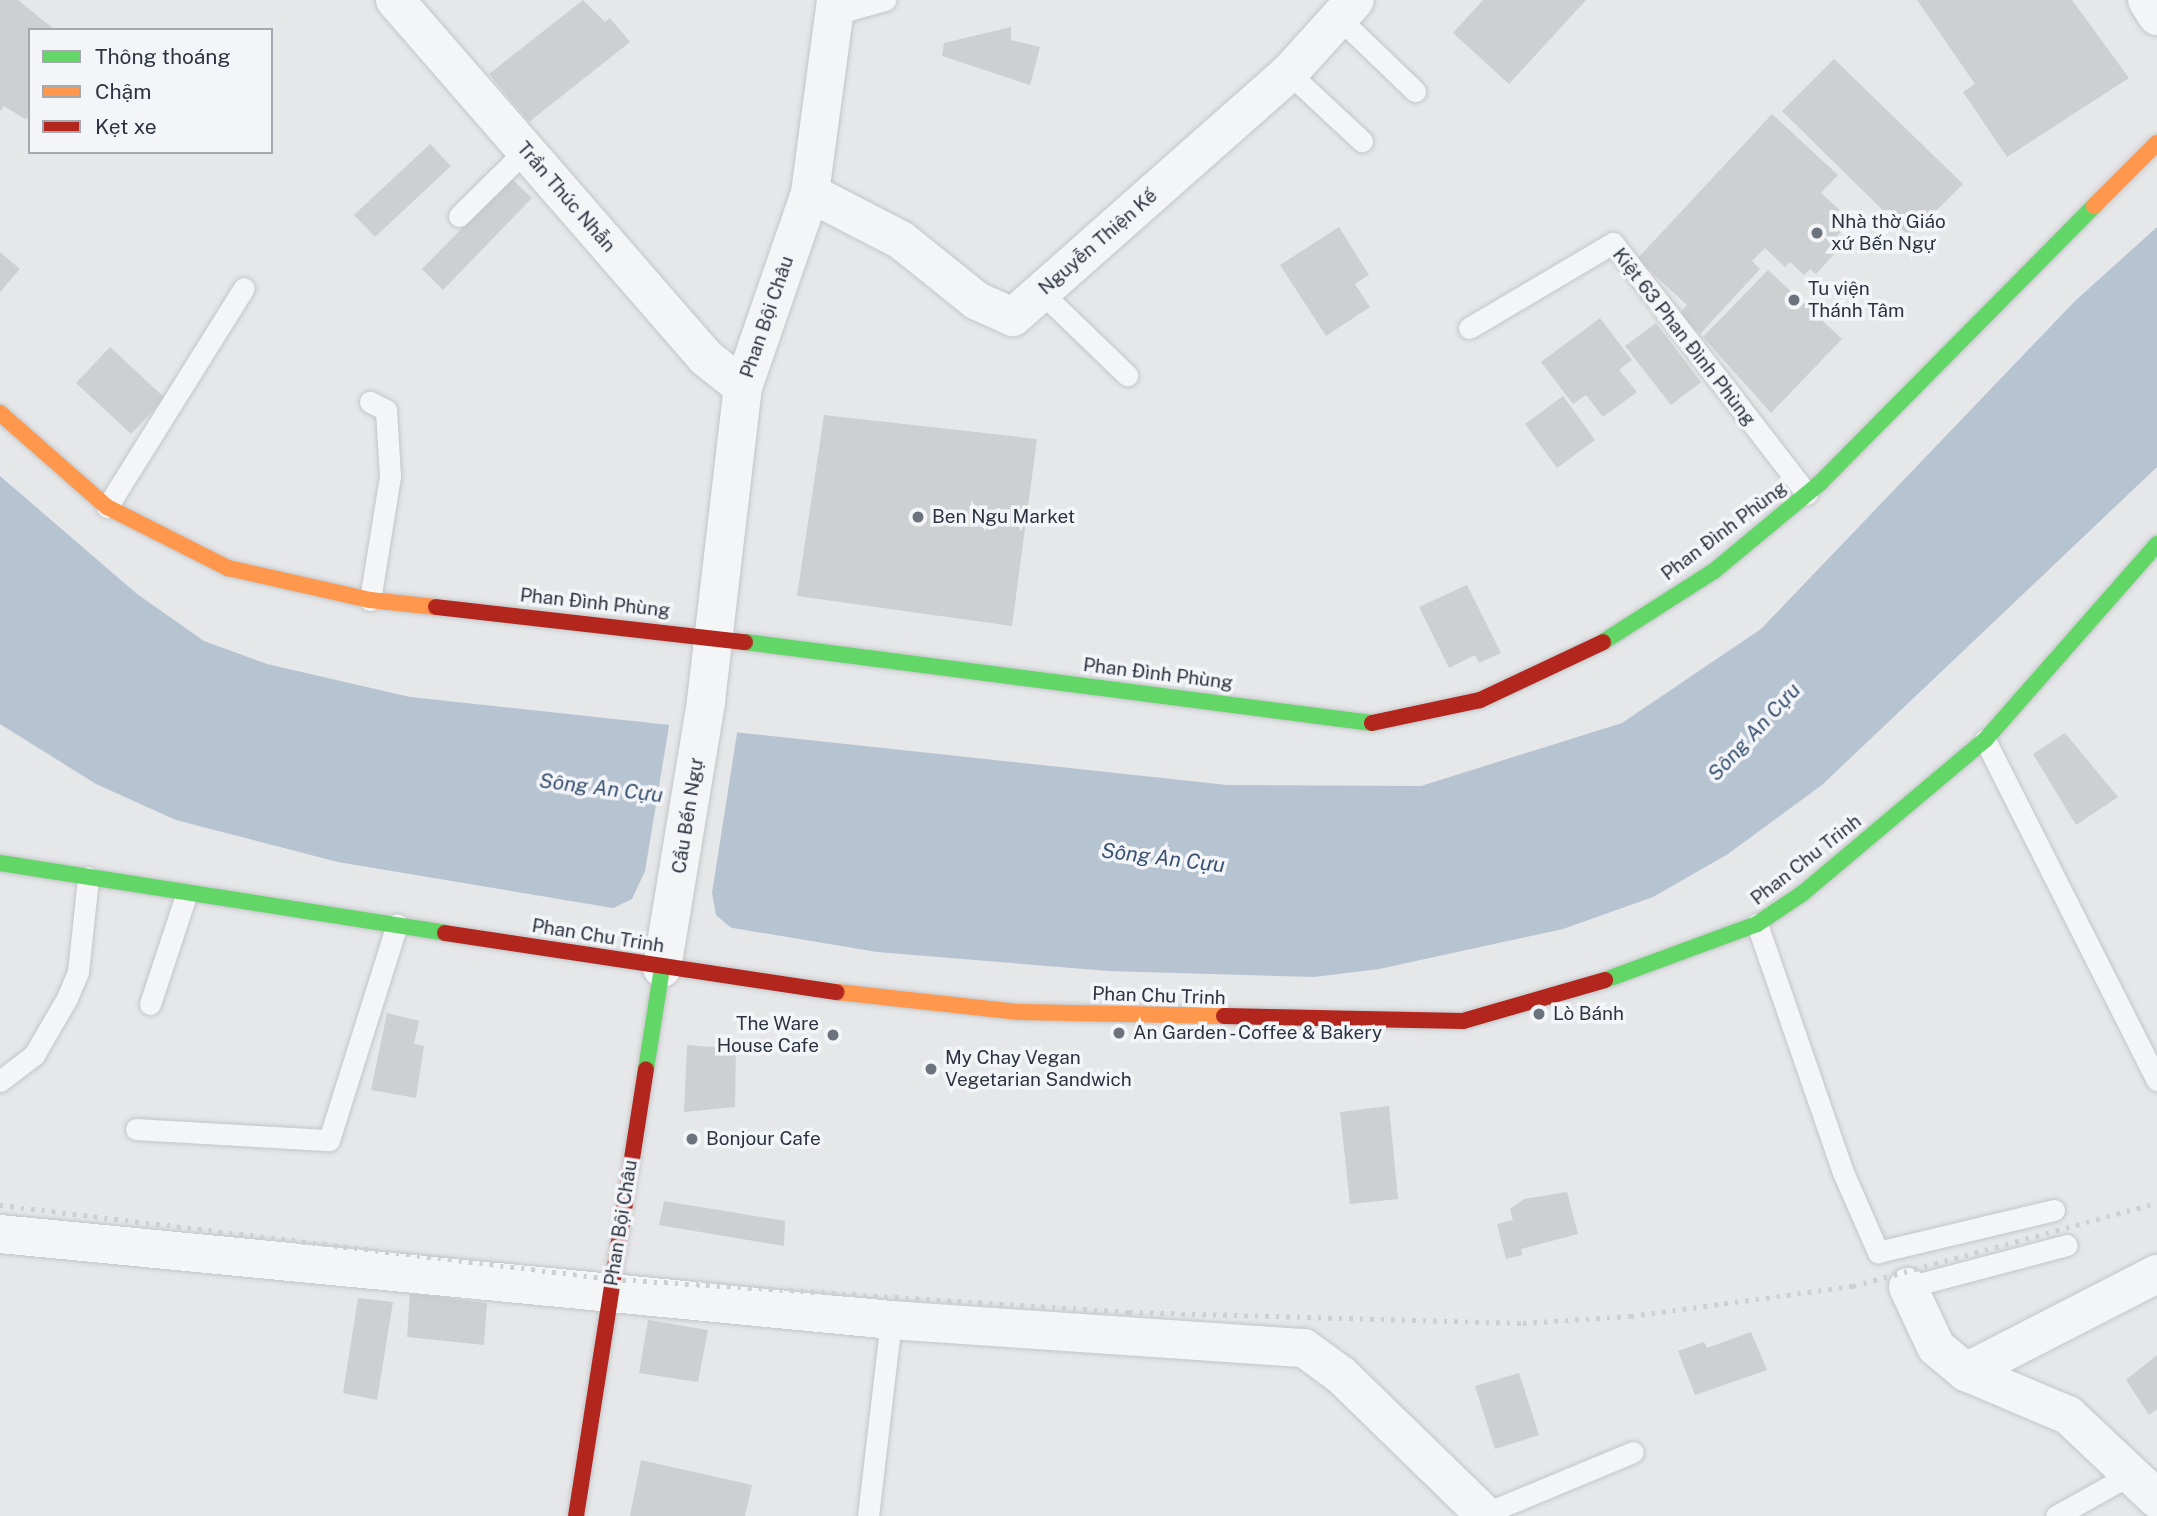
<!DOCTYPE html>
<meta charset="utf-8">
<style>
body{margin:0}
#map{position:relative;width:2157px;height:1516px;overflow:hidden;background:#e5e7e9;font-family:"Public Sans",sans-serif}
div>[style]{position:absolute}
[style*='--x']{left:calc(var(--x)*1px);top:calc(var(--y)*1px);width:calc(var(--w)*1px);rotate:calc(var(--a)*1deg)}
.water>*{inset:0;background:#b6c3d1}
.pier>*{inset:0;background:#e5e7e9}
.building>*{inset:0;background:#cdcfd1}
.roads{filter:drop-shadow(0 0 2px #c3c5c7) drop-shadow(0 0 2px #c3c5c7)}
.lane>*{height:21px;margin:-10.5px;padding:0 10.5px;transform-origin:10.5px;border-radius:10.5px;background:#f4f5f6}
.street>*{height:38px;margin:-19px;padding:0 19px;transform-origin:19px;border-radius:19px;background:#f4f5f6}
.fast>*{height:16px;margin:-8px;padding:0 8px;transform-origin:8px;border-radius:8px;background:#63d668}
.slow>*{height:16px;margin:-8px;padding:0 8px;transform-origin:8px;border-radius:8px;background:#ff974d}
.jam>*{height:16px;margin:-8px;padding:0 8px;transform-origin:8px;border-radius:8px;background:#b3261e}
.rail>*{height:5px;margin-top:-2.5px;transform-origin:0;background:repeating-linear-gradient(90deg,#cdcfd1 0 3.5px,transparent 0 10.5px)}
.dots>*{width:19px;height:19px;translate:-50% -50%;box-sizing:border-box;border:4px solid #f3f5f8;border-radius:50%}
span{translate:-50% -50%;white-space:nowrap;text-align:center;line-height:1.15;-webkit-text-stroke:7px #f3f5f8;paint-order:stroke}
.street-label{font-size:19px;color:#2d3441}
.poi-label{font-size:19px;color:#2d3441}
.left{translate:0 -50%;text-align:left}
.right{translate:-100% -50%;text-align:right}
.water-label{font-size:21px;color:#3a5272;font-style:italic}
.legend{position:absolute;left:28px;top:28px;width:245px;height:126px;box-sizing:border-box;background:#f3f5f8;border:2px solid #a4a8af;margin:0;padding:9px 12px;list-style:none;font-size:21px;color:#2d3441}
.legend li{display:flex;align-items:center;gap:14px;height:35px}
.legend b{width:35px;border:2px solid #a4a8af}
</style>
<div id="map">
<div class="water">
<i style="clip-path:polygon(2157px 227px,2157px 467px,1822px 785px,1728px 854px,1653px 897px,1563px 929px,1379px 969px,1314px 977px,1109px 971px,877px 952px,338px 862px,176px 820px,96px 784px,0 724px,0 476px,137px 594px,204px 641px,267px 664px,410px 697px,1227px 785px,1421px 786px,1622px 723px,1761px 629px,2075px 301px)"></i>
</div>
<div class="pier">
<i style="clip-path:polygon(670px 720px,738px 727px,712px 893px,716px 915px,737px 933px,605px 912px,632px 899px,645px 871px)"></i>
</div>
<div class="building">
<i style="clip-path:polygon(0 0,18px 0,55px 30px,30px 30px,30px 117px,25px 119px,4px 106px,0 111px)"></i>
<i style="clip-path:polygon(583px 0,605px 22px,610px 18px,630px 42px,529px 122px,489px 74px)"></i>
<i style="clip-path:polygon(1483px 0,1586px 0,1509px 84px,1453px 33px)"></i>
<i style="clip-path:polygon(1917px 0,2072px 0,2129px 78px,2007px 157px,1963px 92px,1975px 84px)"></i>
<i style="clip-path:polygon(1011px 27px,1011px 40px,1040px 47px,1030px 85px,942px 56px,944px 43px)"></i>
<i style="clip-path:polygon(1834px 59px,1963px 184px,1910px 237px,1782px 111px)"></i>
<i style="clip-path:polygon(1772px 114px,1838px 175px,1821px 193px,1841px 211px,1831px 223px,1841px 232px,1831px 243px,1838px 250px,1816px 274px,1810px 269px,1804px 275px,1790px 262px,1785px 267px,1765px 248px,1752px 261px,1760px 269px,1700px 334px,1679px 314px,1687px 305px,1637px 259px)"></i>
<i style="clip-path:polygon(430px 144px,451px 166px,375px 237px,354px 215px)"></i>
<i style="clip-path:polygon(511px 178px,532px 198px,443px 290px,422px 269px)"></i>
<i style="clip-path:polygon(1339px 227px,1369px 275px,1355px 284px,1370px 307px,1326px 336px,1280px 265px)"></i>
<i style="clip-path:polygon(0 252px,20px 269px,0 292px)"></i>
<i style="clip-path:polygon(1768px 270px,1842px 339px,1771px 413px,1703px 337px)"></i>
<i style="clip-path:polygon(1600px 318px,1632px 360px,1619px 370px,1637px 392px,1603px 417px,1586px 395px,1573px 404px,1541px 362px)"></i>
<i style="clip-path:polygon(1656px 323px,1701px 382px,1671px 405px,1625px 346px)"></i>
<i style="clip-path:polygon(110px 347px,165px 398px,131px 434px,76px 383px)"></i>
<i style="clip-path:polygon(1563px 396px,1595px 440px,1557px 468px,1525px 424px)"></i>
<i style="clip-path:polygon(824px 415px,1037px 439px,1012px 626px,797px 596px)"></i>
<i style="clip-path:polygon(1467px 585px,1501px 653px,1479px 663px,1475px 655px,1449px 668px,1419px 607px)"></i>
<i style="clip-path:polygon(2065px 733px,2118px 797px,2076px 825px,2033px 754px)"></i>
<i style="clip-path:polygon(387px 1013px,419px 1021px,414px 1044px,424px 1046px,416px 1098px,371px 1090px)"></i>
<i style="clip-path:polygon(687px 1045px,736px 1049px,735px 1107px,684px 1112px)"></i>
<i style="clip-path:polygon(1389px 1106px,1398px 1199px,1350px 1204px,1340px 1112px)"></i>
<i style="clip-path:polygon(1567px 1192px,1578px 1234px,1521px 1249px,1522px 1255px,1506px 1259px,1497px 1224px,1513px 1220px,1510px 1209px,1524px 1199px)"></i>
<i style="clip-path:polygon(664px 1201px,785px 1221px,784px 1246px,659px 1225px)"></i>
<i style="clip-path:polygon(410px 1293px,487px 1303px,484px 1345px,407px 1337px)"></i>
<i style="clip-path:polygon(358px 1298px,393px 1302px,377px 1400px,343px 1393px)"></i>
<i style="clip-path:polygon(648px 1320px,708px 1330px,698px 1382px,639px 1373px)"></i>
<i style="clip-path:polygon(1751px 1332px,1767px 1370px,1695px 1395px,1678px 1351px,1704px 1342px,1707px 1348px)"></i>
<i style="clip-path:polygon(2157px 1355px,2157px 1409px,2149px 1415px,2126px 1380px)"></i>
<i style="clip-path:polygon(1519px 1373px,1539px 1435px,1495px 1449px,1475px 1386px)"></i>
<i style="clip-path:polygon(641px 1460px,752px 1485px,745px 1516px,630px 1516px)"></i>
</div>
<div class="roads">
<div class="lane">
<i style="--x:838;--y:13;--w:49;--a:-15.5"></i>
<i style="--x:1338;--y:17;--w:107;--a:43.9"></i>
<i style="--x:1289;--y:73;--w:100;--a:43"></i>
<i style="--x:459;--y:216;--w:93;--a:-44.6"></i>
<i style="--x:1041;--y:292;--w:120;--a:44"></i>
<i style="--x:1469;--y:328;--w:167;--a:-30.6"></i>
<i style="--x:1613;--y:243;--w:317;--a:52.3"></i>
<i style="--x:107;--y:507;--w:258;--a:-58"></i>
<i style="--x:370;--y:600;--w:126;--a:-80.8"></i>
<i style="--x:390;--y:476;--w:66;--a:-93.5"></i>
<i style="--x:386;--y:410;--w:18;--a:-153"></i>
<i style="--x:1985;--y:740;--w:381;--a:63.2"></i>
<i style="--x:1757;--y:924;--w:260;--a:70.9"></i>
<i style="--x:1842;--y:1170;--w:90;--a:66.3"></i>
<i style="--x:1878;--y:1252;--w:181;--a:-13.4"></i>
<i style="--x:150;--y:1004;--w:115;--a:-71.7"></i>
<i style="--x:0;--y:1081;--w:43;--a:-37.4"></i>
<i style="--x:34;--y:1055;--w:66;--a:-59.9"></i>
<i style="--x:67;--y:998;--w:28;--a:-67"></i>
<i style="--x:78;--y:972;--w:95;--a:-83.9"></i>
<i style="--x:136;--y:1129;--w:193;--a:3.3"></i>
<i style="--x:329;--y:1140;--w:226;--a:-72.5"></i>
<i style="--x:1908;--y:1287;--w:164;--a:-14.8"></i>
<i style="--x:1484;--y:1514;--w:161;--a:-22.6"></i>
<i style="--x:868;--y:1516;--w:197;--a:-83.3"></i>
<i style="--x:2056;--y:1516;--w:88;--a:-29.2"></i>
</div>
<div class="street">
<i style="--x:395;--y:0;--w:473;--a:49"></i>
<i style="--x:705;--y:357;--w:48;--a:38.3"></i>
<i style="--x:2147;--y:0;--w:19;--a:58"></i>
<i style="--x:810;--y:193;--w:102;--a:27.3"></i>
<i style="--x:901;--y:240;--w:97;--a:38.8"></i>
<i style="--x:977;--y:301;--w:39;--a:24"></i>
<i style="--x:1013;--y:317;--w:368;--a:-41.5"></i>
<i style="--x:1289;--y:73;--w:98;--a:-47.9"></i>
<i style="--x:662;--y:968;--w:271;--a:-80.6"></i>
<i style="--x:706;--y:701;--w:316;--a:-83.3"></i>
<i style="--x:743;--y:387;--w:205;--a:-70.9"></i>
<i style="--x:810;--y:193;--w:195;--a:-82.3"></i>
<i style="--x:0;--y:1234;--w:895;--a:5.51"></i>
<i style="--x:891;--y:1320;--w:414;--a:3.9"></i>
<i style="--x:1304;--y:1348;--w:46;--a:36.1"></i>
<i style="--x:1341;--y:1375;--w:202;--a:44.2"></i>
<i style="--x:1908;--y:1287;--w:66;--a:65"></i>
<i style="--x:1936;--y:1347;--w:39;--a:40"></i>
<i style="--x:1966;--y:1372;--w:111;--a:22.9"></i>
<i style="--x:2068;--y:1415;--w:122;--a:43.3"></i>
<i style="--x:1966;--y:1372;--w:215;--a:-27.2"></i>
</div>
<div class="fast">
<i style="--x:745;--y:642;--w:632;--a:7.36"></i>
<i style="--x:1603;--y:642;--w:132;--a:-32.6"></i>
<i style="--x:1714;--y:571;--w:138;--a:-39.7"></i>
<i style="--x:1820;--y:483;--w:390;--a:-45.3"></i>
<i style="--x:0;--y:863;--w:450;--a:8.9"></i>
<i style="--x:1605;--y:980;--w:162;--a:-20.2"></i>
<i style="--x:1757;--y:924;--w:55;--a:-34"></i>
<i style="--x:1803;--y:893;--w:238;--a:-40.1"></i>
<i style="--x:1985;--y:740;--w:261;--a:-48.7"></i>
<i style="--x:646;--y:1069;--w:102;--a:-81"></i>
</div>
<div class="slow">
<i style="--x:2094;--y:206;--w:89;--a:-45"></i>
<i style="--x:0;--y:413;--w:142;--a:41.3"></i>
<i style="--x:107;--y:507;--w:136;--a:26.8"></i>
<i style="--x:228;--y:568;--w:146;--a:12.7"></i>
<i style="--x:370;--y:600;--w:66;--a:6.1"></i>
<i style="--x:837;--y:992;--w:183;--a:6.3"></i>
<i style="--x:1019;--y:1012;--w:205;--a:1.1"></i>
</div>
<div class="jam">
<i style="--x:436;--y:607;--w:311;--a:6.5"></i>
<i style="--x:1372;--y:723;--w:110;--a:-12"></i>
<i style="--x:1480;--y:700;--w:136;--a:-25.2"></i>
<i style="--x:445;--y:933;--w:396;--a:8.6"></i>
<i style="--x:1224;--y:1016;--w:239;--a:1.2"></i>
<i style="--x:1463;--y:1021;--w:148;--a:-16.1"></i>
<i style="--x:576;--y:1516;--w:452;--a:-81.1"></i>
</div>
</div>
<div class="rail">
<i style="--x:0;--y:1205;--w:616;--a:6.89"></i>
<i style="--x:612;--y:1279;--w:518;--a:3.65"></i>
<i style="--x:1129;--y:1312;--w:394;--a:1.6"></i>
<i style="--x:1523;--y:1323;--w:108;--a:-3.7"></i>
<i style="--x:1631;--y:1316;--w:224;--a:-7.7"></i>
<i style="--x:1853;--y:1286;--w:315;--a:-15.3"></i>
</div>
<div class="dots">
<i style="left:1817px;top:233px;background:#6d737c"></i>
<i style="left:1794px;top:300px;background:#6d737c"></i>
<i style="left:918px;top:517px;background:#6d737c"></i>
<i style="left:1539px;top:1014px;background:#6d737c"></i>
<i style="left:1119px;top:1033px;background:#6d737c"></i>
<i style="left:833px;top:1035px;background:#6d737c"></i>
<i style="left:931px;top:1069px;background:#6d737c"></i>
<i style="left:692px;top:1139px;background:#6d737c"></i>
</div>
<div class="street-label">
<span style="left:566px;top:197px;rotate:49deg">Trần Thúc Nhẫn</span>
<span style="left:1098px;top:242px;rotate:-41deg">Nguyễn Thiện Kế</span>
<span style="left:767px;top:317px;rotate:-71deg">Phan Bội Châu</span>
<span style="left:1684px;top:337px;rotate:52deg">Kiệt 63 Phan Đình Phùng</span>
<span style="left:1724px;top:531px;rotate:-37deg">Phan Đình Phùng</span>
<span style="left:595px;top:603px;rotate:6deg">Phan Đình Phùng</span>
<span style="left:1158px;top:674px;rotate:7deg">Phan Đình Phùng</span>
<span style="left:688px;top:816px;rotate:-81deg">Cầu Bến Ngự</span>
<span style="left:1806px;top:860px;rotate:-38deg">Phan Chu Trinh</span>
<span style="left:598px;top:936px;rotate:9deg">Phan Chu Trinh</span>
<span style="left:1159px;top:996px;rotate:2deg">Phan Chu Trinh</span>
<span style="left:621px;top:1223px;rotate:-81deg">Phan Bội Châu</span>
</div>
<div class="poi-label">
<span class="left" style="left:1831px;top:233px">Nhà thờ Giáo<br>xứ Bến Ngự</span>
<span class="left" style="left:1808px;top:300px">Tu viện<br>Thánh Tâm</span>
<span class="left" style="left:932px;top:517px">Ben Ngu Market</span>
<span class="left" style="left:1553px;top:1014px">Lò Bánh</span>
<span class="right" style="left:819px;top:1035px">The Ware<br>House Cafe</span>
<span class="left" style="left:1133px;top:1033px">An Garden - Coffee &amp; Bakery</span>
<span class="left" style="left:945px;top:1069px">My Chay Vegan<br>Vegetarian Sandwich</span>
<span class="left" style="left:706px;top:1139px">Bonjour Cafe</span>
</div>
<div class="water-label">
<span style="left:1754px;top:732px;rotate:-47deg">Sông An Cựu</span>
<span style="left:601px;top:788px;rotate:7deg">Sông An Cựu</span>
<span style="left:1163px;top:858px;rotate:7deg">Sông An Cựu</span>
</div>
<ul class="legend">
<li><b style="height:9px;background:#63d668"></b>Thông thoáng</li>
<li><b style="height:9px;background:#ff974d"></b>Chậm</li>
<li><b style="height:9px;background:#b3261e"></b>Kẹt xe</li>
</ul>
</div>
